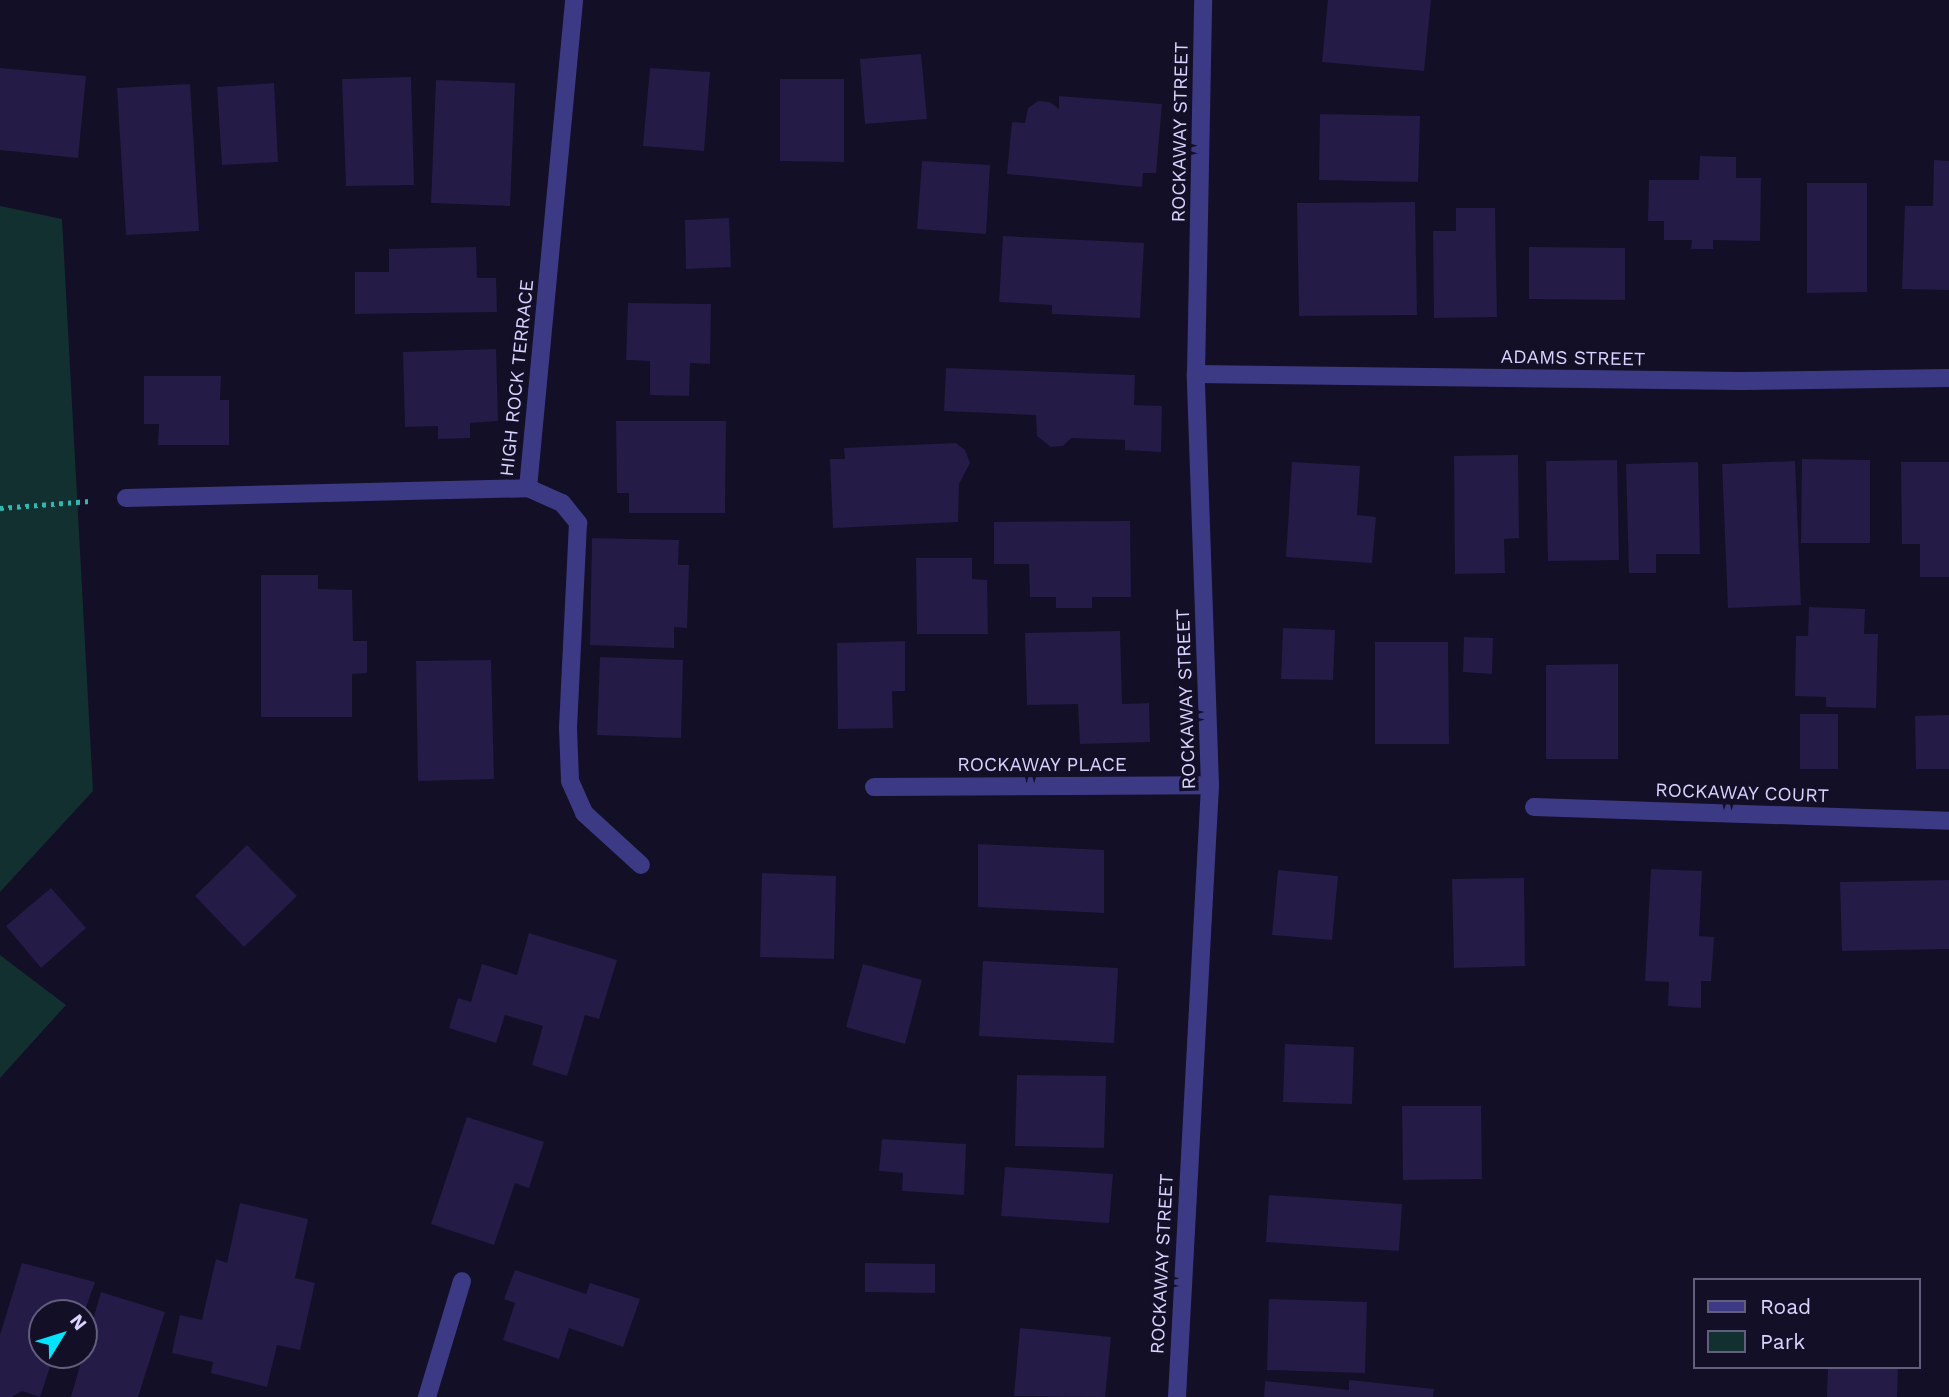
<!DOCTYPE html>
<style>
body{margin:0}
#map{position:relative;width:1949px;height:1397px;overflow:hidden;background:#130f26;font-family:"Work Sans",sans-serif}
div>[style]{position:absolute}
[style*='--x']{left:calc(var(--x)*1px);top:calc(var(--y)*1px);width:calc(var(--w)*1px);rotate:calc(var(--a)*1deg)}
.green>*{inset:0;background:#12302f}
.building>*{inset:0;background:#241b47}
.path>*{height:4.5px;margin-top:-2.25px;transform-origin:0;background:repeating-linear-gradient(90deg,#2fb8b0 0 3.5px,transparent 0 8.5px)}
.minor>*{height:18px;margin:-9px;padding:0 9px;transform-origin:9px;border-radius:9px;background:#3d3a85}
span{translate:-50% -50%;white-space:nowrap;text-align:center;line-height:1.15;-webkit-text-stroke:7px #130f26;paint-order:stroke}
.street-label{font-size:19px;color:#d9d4ff}
.legend{position:absolute;left:1693px;top:1278px;width:228px;height:91px;box-sizing:border-box;background:#130f26;border:2px solid #625e7d;margin:0;padding:9px 12px;list-style:none;font-size:21px;color:#d9d4ff}
.legend li{display:flex;align-items:center;gap:14px;height:35px}
.legend b{width:35px;border:2px solid #625e7d}
.north{position:absolute;left:28px;top:1299px;width:70px;height:70px;box-sizing:border-box;background:#130f26;border:2px solid #625e7d;border-radius:50%;rotate:52deg;font-size:19px;font-weight:700;line-height:28px;text-align:center;color:#d9d4ff}
.north::after{content:'';display:block;margin:auto;width:24px;height:32px;background:#00e5ff;clip-path:polygon(50% 0,100% 100%,50% 72%,0 100%)}
</style>
<div id="map">
<div class="green">
<i style="clip-path:polygon(0 206px,62px 219px,93px 791px,0 892px)"></i>
<i style="clip-path:polygon(0 955px,66px 1005px,0 1078px)"></i>
</div>
<div class="building">
<i style="clip-path:polygon(1328px 0,1431px 0,1424px 71px,1322px 62px)"></i>
<i style="clip-path:polygon(921px 54px,927px 119px,865px 124px,860px 59px)"></i>
<i style="clip-path:polygon(0 68px,86px 76px,78px 158px,0 150px)"></i>
<i style="clip-path:polygon(650px 68px,710px 72px,704px 151px,643px 146px)"></i>
<i style="clip-path:polygon(411px 77px,414px 185px,346px 186px,342px 79px)"></i>
<i style="clip-path:polygon(780px 79px,844px 79px,844px 162px,780px 161px)"></i>
<i style="clip-path:polygon(436px 80px,515px 83px,510px 206px,431px 203px)"></i>
<i style="clip-path:polygon(274px 83px,278px 162px,222px 165px,217px 87px)"></i>
<i style="clip-path:polygon(190px 84px,199px 231px,126px 235px,117px 88px)"></i>
<i style="clip-path:polygon(1059px 96px,1162px 104px,1156px 173px,1143px 173px,1142px 187px,1007px 174px,1012px 122px,1025px 123px,1028px 108px,1038px 101px,1050px 102px,1059px 109px)"></i>
<i style="clip-path:polygon(1320px 114px,1420px 116px,1418px 182px,1319px 180px)"></i>
<i style="clip-path:polygon(1700px 156px,1736px 157px,1736px 178px,1761px 178px,1760px 241px,1713px 240px,1713px 249px,1691px 249px,1692px 240px,1664px 240px,1664px 221px,1648px 221px,1649px 180px,1699px 180px)"></i>
<i style="clip-path:polygon(1934px 160px,1949px 161px,1949px 290px,1902px 289px,1905px 206px,1933px 206px)"></i>
<i style="clip-path:polygon(922px 161px,990px 165px,986px 234px,917px 229px)"></i>
<i style="clip-path:polygon(1807px 183px,1867px 183px,1867px 292px,1807px 293px)"></i>
<i style="clip-path:polygon(1415px 202px,1417px 315px,1299px 316px,1297px 203px)"></i>
<i style="clip-path:polygon(1456px 208px,1495px 208px,1497px 317px,1434px 318px,1433px 231px,1456px 231px)"></i>
<i style="clip-path:polygon(729px 218px,731px 267px,686px 269px,685px 220px)"></i>
<i style="clip-path:polygon(1003px 236px,1144px 243px,1140px 318px,1052px 314px,1052px 305px,999px 302px)"></i>
<i style="clip-path:polygon(476px 247px,477px 278px,496px 278px,497px 312px,355px 314px,355px 272px,389px 272px,389px 249px)"></i>
<i style="clip-path:polygon(1529px 247px,1625px 248px,1625px 300px,1529px 299px)"></i>
<i style="clip-path:polygon(628px 303px,711px 304px,710px 364px,690px 363px,689px 396px,650px 395px,650px 361px,626px 360px)"></i>
<i style="clip-path:polygon(496px 349px,498px 421px,470px 423px,470px 438px,438px 439px,438px 426px,405px 427px,403px 352px)"></i>
<i style="clip-path:polygon(946px 368px,1135px 375px,1134px 405px,1162px 406px,1161px 452px,1125px 450px,1125px 440px,1071px 438px,1063px 446px,1051px 447px,1037px 436px,1036px 415px,944px 411px)"></i>
<i style="clip-path:polygon(144px 376px,221px 376px,220px 400px,229px 400px,229px 445px,158px 445px,159px 424px,144px 424px)"></i>
<i style="clip-path:polygon(616px 421px,726px 421px,725px 513px,629px 513px,629px 493px,617px 493px)"></i>
<i style="clip-path:polygon(956px 443px,965px 450px,970px 463px,959px 484px,958px 522px,833px 528px,830px 459px,845px 459px,844px 448px)"></i>
<i style="clip-path:polygon(1518px 455px,1519px 538px,1504px 539px,1505px 573px,1455px 574px,1454px 456px)"></i>
<i style="clip-path:polygon(1802px 459px,1870px 460px,1870px 543px,1801px 543px)"></i>
<i style="clip-path:polygon(1617px 460px,1619px 560px,1548px 561px,1546px 461px)"></i>
<i style="clip-path:polygon(1795px 461px,1801px 605px,1728px 608px,1722px 464px)"></i>
<i style="clip-path:polygon(1292px 462px,1360px 466px,1357px 515px,1376px 517px,1372px 563px,1286px 557px)"></i>
<i style="clip-path:polygon(1698px 462px,1700px 554px,1656px 554px,1656px 573px,1629px 573px,1626px 464px)"></i>
<i style="clip-path:polygon(1901px 462px,1949px 462px,1949px 577px,1920px 577px,1920px 544px,1902px 544px)"></i>
<i style="clip-path:polygon(1130px 521px,1131px 597px,1092px 597px,1092px 608px,1056px 608px,1056px 597px,1030px 597px,1029px 564px,994px 564px,994px 522px)"></i>
<i style="clip-path:polygon(592px 538px,679px 540px,678px 565px,689px 565px,687px 628px,674px 627px,674px 648px,590px 645px)"></i>
<i style="clip-path:polygon(916px 558px,972px 558px,972px 579px,987px 580px,988px 634px,917px 634px)"></i>
<i style="clip-path:polygon(261px 575px,318px 575px,318px 589px,352px 590px,353px 641px,367px 641px,367px 673px,352px 674px,352px 717px,261px 717px)"></i>
<i style="clip-path:polygon(1809px 607px,1865px 609px,1864px 634px,1878px 634px,1876px 708px,1826px 707px,1826px 697px,1795px 696px,1796px 636px,1808px 636px)"></i>
<i style="clip-path:polygon(1283px 628px,1335px 630px,1333px 680px,1281px 679px)"></i>
<i style="clip-path:polygon(1120px 631px,1122px 704px,1149px 703px,1150px 742px,1080px 744px,1078px 704px,1027px 705px,1025px 633px)"></i>
<i style="clip-path:polygon(1464px 637px,1493px 638px,1492px 674px,1463px 672px)"></i>
<i style="clip-path:polygon(905px 641px,905px 691px,892px 691px,893px 728px,838px 729px,837px 643px)"></i>
<i style="clip-path:polygon(1375px 642px,1448px 642px,1449px 744px,1375px 744px)"></i>
<i style="clip-path:polygon(600px 657px,683px 660px,681px 738px,597px 735px)"></i>
<i style="clip-path:polygon(491px 660px,494px 779px,418px 781px,416px 661px)"></i>
<i style="clip-path:polygon(1618px 664px,1618px 759px,1546px 759px,1546px 665px)"></i>
<i style="clip-path:polygon(1800px 714px,1838px 714px,1838px 769px,1800px 769px)"></i>
<i style="clip-path:polygon(1949px 715px,1949px 769px,1916px 769px,1915px 716px)"></i>
<i style="clip-path:polygon(978px 844px,1104px 850px,1104px 913px,978px 907px)"></i>
<i style="clip-path:polygon(247px 845px,297px 896px,244px 947px,195px 896px)"></i>
<i style="clip-path:polygon(1651px 869px,1702px 871px,1699px 936px,1714px 937px,1711px 981px,1701px 981px,1701px 1008px,1668px 1006px,1669px 982px,1645px 981px)"></i>
<i style="clip-path:polygon(1278px 870px,1338px 876px,1332px 940px,1272px 935px)"></i>
<i style="clip-path:polygon(762px 873px,836px 876px,834px 959px,760px 957px)"></i>
<i style="clip-path:polygon(1524px 878px,1525px 966px,1454px 968px,1452px 879px)"></i>
<i style="clip-path:polygon(1949px 880px,1949px 949px,1842px 951px,1840px 882px)"></i>
<i style="clip-path:polygon(51px 888px,86px 928px,41px 968px,6px 926px)"></i>
<i style="clip-path:polygon(529px 933px,617px 960px,599px 1019px,585px 1015px,567px 1076px,532px 1065px,543px 1026px,505px 1015px,496px 1043px,449px 1028px,458px 998px,471px 1002px,482px 964px,517px 975px)"></i>
<i style="clip-path:polygon(983px 961px,1118px 968px,1114px 1043px,979px 1036px)"></i>
<i style="clip-path:polygon(863px 964px,922px 980px,905px 1044px,846px 1027px)"></i>
<i style="clip-path:polygon(1285px 1044px,1354px 1047px,1352px 1104px,1283px 1102px)"></i>
<i style="clip-path:polygon(1017px 1075px,1106px 1076px,1104px 1148px,1015px 1146px)"></i>
<i style="clip-path:polygon(1402px 1106px,1481px 1106px,1482px 1179px,1403px 1180px)"></i>
<i style="clip-path:polygon(467px 1117px,544px 1142px,529px 1188px,515px 1183px,494px 1245px,431px 1224px)"></i>
<i style="clip-path:polygon(882px 1139px,966px 1144px,964px 1195px,902px 1191px,903px 1173px,879px 1171px)"></i>
<i style="clip-path:polygon(1005px 1167px,1113px 1174px,1109px 1223px,1001px 1216px)"></i>
<i style="clip-path:polygon(1269px 1195px,1402px 1204px,1399px 1251px,1266px 1242px)"></i>
<i style="clip-path:polygon(240px 1203px,308px 1219px,295px 1278px,315px 1283px,300px 1350px,277px 1345px,267px 1387px,211px 1373px,213px 1362px,172px 1353px,180px 1315px,202px 1320px,216px 1259px,227px 1263px)"></i>
<i style="clip-path:polygon(22px 1263px,95px 1282px,84px 1313px,42px 1313px,42px 1355px,54px 1355px,40px 1397px,22px 1391px,12px 1397px,0 1397px,0 1335px)"></i>
<i style="clip-path:polygon(865px 1263px,935px 1264px,935px 1293px,865px 1292px)"></i>
<i style="clip-path:polygon(515px 1270px,586px 1294px,590px 1283px,640px 1299px,623px 1347px,569px 1328px,559px 1359px,503px 1340px,515px 1303px,504px 1299px)"></i>
<i style="clip-path:polygon(101px 1292px,165px 1312px,138px 1397px,71px 1397px)"></i>
<i style="clip-path:polygon(1269px 1299px,1367px 1302px,1365px 1373px,1267px 1370px)"></i>
<i style="clip-path:polygon(1020px 1328px,1111px 1337px,1105px 1397px,1014px 1396px)"></i>
<i style="clip-path:polygon(1828px 1367px,1898px 1367px,1897px 1397px,1827px 1397px)"></i>
<i style="clip-path:polygon(1349px 1380px,1434px 1389px,1433px 1397px,1264px 1397px,1265px 1381px,1349px 1390px)"></i>
</div>
<div class="path">
<i style="--x:0;--y:508;--w:90;--a:-4.4"></i>
</div>
<div class="minor">
<i style="--x:1196;--y:374;--w:546;--a:0.73"></i>
<i style="--x:1742;--y:381;--w:207;--a:-0.8"></i>
<i style="--x:528;--y:488;--w:37;--a:24"></i>
<i style="--x:562;--y:503;--w:26;--a:51"></i>
<i style="--x:578;--y:523;--w:205;--a:92.8"></i>
<i style="--x:568;--y:728;--w:53;--a:87.8"></i>
<i style="--x:570;--y:781;--w:35;--a:66"></i>
<i style="--x:584;--y:813;--w:77;--a:42.4"></i>
<i style="--x:126;--y:498;--w:402;--a:-1.4"></i>
<i style="--x:528;--y:488;--w:490;--a:-84.6"></i>
<i style="--x:874;--y:787;--w:336;--a:-0.3"></i>
<i style="--x:1534;--y:807;--w:415;--a:1.9"></i>
<i style="--x:427;--y:1397;--w:121;--a:-73.2"></i>
<i style="--x:1177;--y:1397;--w:613;--a:-86.91"></i>
<i style="--x:1210;--y:785;--w:411;--a:-92"></i>
<i style="--x:1196;--y:374;--w:374;--a:-88.9"></i>
</div>
<div class="street-label">
<span style="left:1180px;top:132px;rotate:-89deg">ROCKAWAY STREET</span>
<span style="left:1573px;top:358px;rotate:1deg">ADAMS STREET</span>
<span style="left:517px;top:378px;rotate:-84deg">HIGH ROCK TERRACE</span>
<span style="left:1186px;top:699px;rotate:-92deg">ROCKAWAY STREET</span>
<span style="left:1042px;top:765px">ROCKAWAY PLACE</span>
<span style="left:1742px;top:793px;rotate:2deg">ROCKAWAY COURT</span>
<span style="left:1162px;top:1264px;rotate:-87deg">ROCKAWAY STREET</span>
</div>
<ul class="legend">
<li><b style="height:9px;background:#3d3a85"></b>Road</li>
<li><b style="height:19px;background:#12302f"></b>Park</li>
</ul>
<div class="north">N</div>
</div>
